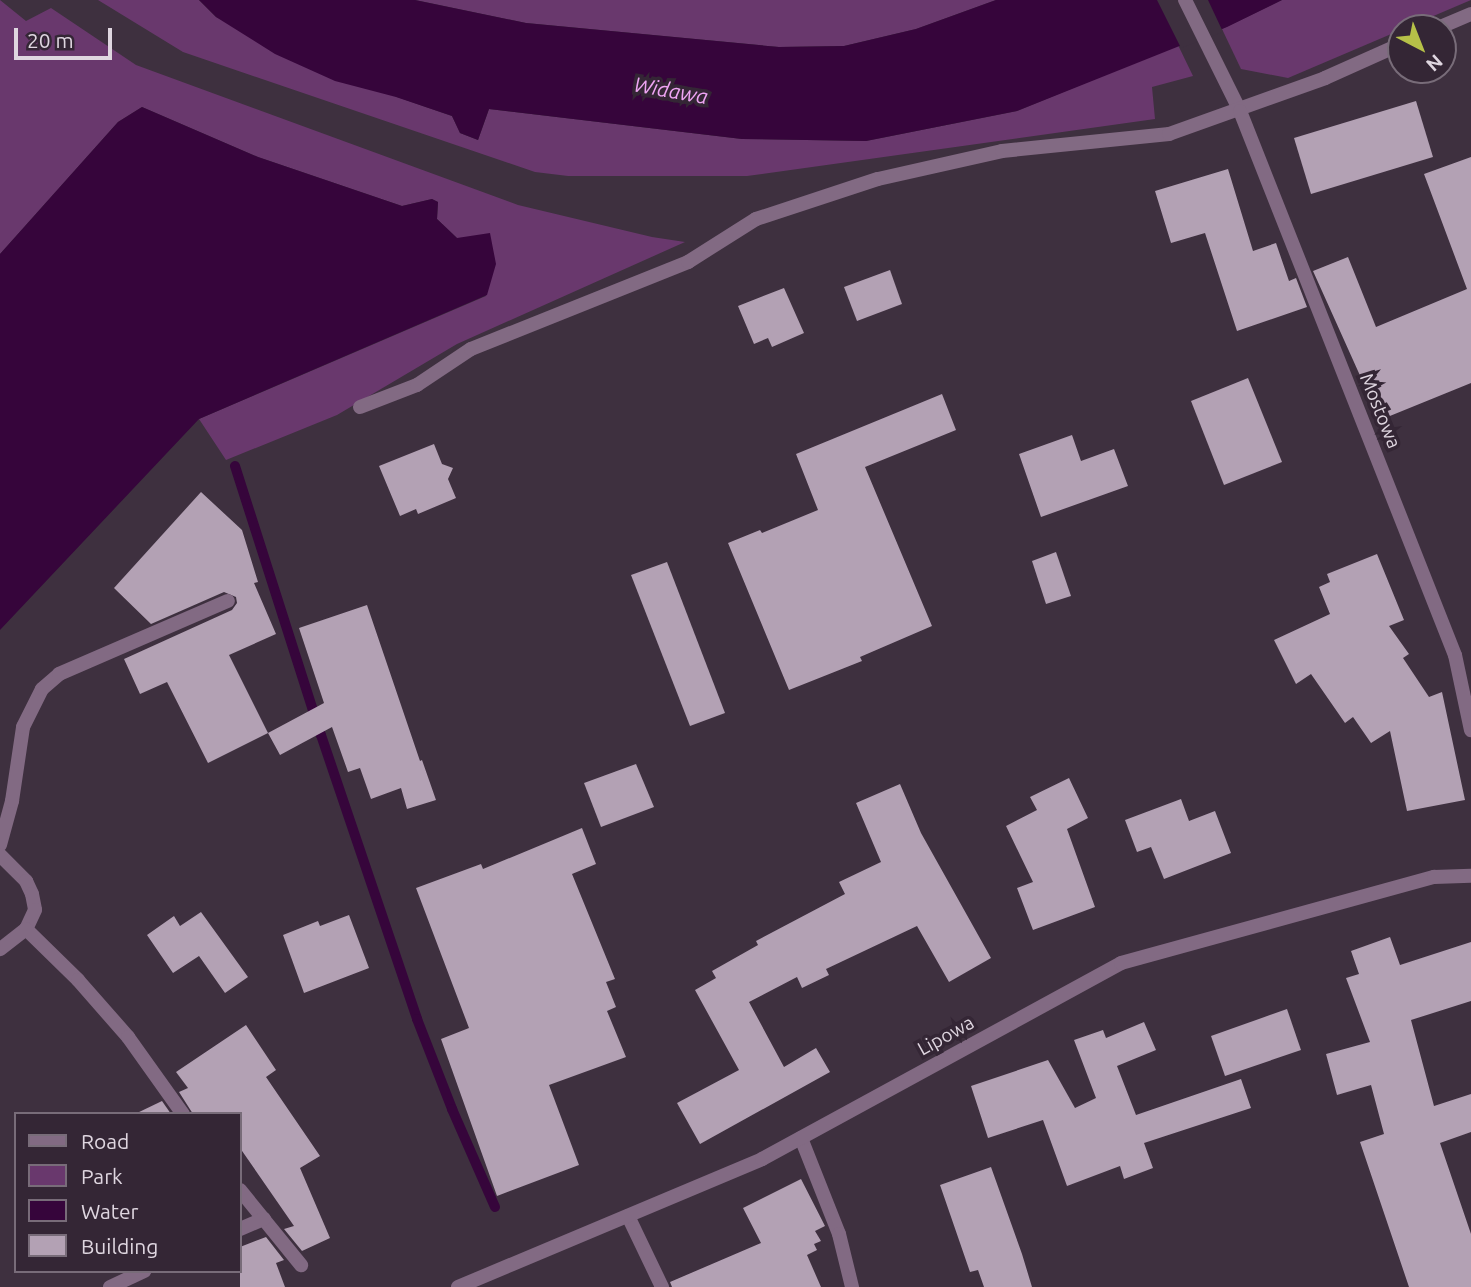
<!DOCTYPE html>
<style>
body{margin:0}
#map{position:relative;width:1471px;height:1287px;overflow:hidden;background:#3e303f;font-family:Ubuntu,sans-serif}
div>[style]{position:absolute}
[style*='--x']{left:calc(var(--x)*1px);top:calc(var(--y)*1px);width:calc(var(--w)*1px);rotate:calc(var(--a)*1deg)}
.green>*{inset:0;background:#69386d}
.water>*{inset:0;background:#36053b}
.pier>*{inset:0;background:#3e303f}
.stream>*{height:10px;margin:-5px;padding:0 5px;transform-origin:5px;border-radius:5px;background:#36053b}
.building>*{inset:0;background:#b3a1b4}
.lane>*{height:14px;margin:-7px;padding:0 7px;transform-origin:7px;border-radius:7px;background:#826a83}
.street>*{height:14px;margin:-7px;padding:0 7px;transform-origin:7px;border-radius:7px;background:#826a83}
span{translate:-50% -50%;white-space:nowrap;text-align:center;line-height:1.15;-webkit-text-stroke:7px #342635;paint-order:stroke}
.street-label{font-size:19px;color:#dfd6e0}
.water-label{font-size:21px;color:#eea4f3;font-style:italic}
.legend{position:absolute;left:14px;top:1112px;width:228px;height:161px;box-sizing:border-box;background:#342635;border:2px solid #786c79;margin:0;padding:9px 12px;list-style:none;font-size:21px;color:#dfd6e0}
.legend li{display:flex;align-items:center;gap:14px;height:35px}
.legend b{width:35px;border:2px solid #786c79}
.north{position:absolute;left:1387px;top:14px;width:70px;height:70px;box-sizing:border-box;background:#342635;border:2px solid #786c79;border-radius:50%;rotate:138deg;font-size:19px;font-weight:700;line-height:28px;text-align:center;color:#dfd6e0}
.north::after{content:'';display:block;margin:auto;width:24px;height:32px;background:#b6c148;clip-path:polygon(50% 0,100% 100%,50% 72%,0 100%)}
.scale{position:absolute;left:14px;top:28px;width:98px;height:32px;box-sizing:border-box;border:4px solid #dfd6e0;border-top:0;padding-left:9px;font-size:21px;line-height:24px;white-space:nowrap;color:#dfd6e0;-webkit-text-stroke:5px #342635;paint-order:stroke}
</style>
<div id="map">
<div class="green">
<i style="clip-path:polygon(0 0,26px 21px,51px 8px,136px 65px,518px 205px,652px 237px,685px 242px,457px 344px,337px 415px,226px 460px,199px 419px,486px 296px,457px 238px,437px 219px,438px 202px,432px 199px,402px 206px,258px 157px,142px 107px,118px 122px,0 254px)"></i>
<i style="clip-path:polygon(98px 0,199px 0,216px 17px,397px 97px,452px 116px,460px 133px,478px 140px,489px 109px,742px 139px,866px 141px,1017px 111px,1178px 45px,1193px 76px,1152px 87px,1155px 119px,747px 176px,568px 176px,535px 172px,183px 52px)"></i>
<i style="clip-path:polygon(415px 0,996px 0,916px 29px,844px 46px,779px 47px,526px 23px)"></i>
<i style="clip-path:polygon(1282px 0,1471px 0,1288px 78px,1241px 69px,1222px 29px)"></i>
</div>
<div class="water">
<i style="clip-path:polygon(199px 0,415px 0,526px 23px,779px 47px,844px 46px,916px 29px,996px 0,1282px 0,1227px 27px,1017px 111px,866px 141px,742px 139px,489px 109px,478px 140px,460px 133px,452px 116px,396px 97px,335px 81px,275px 54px,216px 17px)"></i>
<i style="clip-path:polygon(142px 107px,258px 157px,402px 206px,432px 199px,438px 202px,437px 219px,457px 238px,490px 233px,496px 264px,487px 295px,199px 419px,0 630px,0 254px,118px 122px)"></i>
</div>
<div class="pier">
<i style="clip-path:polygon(1157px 0,1208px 0,1223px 32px,1181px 48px)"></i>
</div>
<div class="stream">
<i style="--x:235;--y:466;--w:282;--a:72.3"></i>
<i style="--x:321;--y:735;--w:300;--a:71.3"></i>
<i style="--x:417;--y:1019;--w:97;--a:68.7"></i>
<i style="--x:452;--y:1109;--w:107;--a:66.3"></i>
</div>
<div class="building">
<i style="clip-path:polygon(1416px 101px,1433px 157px,1311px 194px,1294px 138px)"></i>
<i style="clip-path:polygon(1471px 157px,1471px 383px,1380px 420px,1313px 271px,1348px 257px,1376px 327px,1467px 289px,1424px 174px)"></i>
<i style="clip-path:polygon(1228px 169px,1253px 251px,1276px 243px,1289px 281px,1296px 278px,1307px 307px,1237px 331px,1205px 233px,1171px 243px,1155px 191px)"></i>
<i style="clip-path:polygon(890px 270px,902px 304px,857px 321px,844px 287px)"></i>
<i style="clip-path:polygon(784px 288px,804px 333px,772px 347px,768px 338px,754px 344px,738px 306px)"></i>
<i style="clip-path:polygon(1248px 378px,1282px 462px,1224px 485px,1191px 401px)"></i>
<i style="clip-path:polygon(942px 394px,956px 430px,865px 467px,932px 626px,860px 657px,862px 661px,789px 690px,728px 543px,760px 530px,762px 533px,818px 510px,796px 454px)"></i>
<i style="clip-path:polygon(1072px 435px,1081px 461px,1114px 449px,1128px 486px,1041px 517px,1019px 454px)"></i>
<i style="clip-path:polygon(434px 444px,442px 464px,453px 468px,448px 479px,456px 498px,418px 514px,416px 509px,400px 516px,379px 466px)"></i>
<i style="clip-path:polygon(201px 492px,242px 530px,258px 582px,254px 583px,276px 634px,229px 655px,268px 733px,208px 763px,167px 682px,140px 694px,124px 659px,232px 610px,237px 603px,236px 597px,224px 592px,151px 624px,114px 588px)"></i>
<i style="clip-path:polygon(1056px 552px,1071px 596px,1046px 604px,1032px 561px)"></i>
<i style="clip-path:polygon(1377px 554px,1404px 620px,1389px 626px,1409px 654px,1403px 658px,1429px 697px,1442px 692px,1465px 800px,1407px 811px,1390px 731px,1371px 743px,1353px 717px,1345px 723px,1311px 674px,1296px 684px,1274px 640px,1330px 614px,1319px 587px,1330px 582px,1327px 574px)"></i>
<i style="clip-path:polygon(667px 562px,725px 713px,690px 726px,631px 575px)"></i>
<i style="clip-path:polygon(367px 605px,420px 761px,422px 760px,436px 800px,407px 809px,401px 788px,371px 799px,360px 768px,348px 772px,332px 727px,280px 755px,268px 733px,324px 703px,299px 628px)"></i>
<i style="clip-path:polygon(636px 764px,654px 807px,601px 827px,584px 783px)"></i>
<i style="clip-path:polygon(1069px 778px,1088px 818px,1067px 829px,1095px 907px,1033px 930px,1017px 888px,1033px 882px,1006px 826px,1037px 810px,1030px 797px)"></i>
<i style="clip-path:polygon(900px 784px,921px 833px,991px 958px,949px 982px,917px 926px,826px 969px,829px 975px,802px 988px,797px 977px,749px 1002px,784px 1067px,816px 1048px,830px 1072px,700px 1144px,677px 1103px,739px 1070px,695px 990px,716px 978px,712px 971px,758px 945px,756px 941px,845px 894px,839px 882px,881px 862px,856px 803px)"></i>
<i style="clip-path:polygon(1181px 799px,1189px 821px,1215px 811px,1231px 853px,1164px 879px,1151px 847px,1137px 852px,1125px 820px)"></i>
<i style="clip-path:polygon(582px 828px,596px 864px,572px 874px,615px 979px,606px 982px,616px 1007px,607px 1011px,626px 1057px,549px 1085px,579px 1165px,497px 1196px,441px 1039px,469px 1028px,416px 888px,481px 864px,483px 869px)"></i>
<i style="clip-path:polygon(201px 912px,248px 977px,225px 993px,199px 956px,173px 973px,147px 935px,174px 916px,180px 926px)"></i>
<i style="clip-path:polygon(349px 915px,369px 968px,304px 993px,283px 935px,318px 921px,320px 926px)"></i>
<i style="clip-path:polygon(1390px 937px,1400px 965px,1471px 942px,1471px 1001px,1411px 1020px,1434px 1106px,1471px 1094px,1471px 1132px,1440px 1143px,1471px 1234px,1471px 1287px,1409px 1287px,1360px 1142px,1384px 1134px,1371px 1085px,1337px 1095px,1326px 1054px,1370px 1042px,1346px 978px,1359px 974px,1351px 951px)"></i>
<i style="clip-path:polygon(1287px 1009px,1301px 1050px,1225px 1076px,1211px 1036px)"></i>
<i style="clip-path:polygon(1144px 1022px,1156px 1050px,1117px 1066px,1136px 1115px,1241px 1079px,1251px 1108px,1144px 1143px,1153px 1168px,1124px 1179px,1120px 1166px,1067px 1186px,1043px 1120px,988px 1138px,971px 1086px,1048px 1060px,1075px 1108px,1096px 1098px,1074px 1040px,1103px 1030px,1106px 1038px)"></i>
<i style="clip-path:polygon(246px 1025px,276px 1070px,266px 1077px,320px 1156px,300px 1168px,330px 1238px,302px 1251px,284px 1229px,294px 1226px,240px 1148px,240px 1114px,193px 1114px,179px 1092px,188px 1088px,176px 1072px)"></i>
<i style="clip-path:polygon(162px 1101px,171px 1114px,135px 1114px)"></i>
<i style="clip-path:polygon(991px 1167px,1022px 1254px,1032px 1287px,984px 1287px,978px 1270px,970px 1272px,940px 1185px)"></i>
<i style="clip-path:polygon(801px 1179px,825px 1226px,815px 1231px,821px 1241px,814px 1244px,817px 1250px,807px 1255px,821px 1287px,672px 1287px,670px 1282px,761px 1243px,743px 1208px)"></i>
<i style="clip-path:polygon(266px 1237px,284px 1260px,276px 1263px,285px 1287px,240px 1287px,240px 1247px)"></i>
</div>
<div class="lane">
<i style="--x:1185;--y:0;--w:124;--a:63.6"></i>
<i style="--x:1438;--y:28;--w:36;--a:-23"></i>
<i style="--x:360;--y:407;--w:61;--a:-21.1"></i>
<i style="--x:417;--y:385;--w:65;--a:-33.7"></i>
<i style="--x:471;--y:349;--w:234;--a:-21.8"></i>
<i style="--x:688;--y:262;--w:80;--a:-32.3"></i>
<i style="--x:756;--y:219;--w:128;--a:-18.2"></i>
<i style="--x:878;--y:179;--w:127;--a:-12.7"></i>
<i style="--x:1002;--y:151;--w:168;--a:-5.8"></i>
<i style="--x:1169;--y:134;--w:166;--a:-19.7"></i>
<i style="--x:1325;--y:78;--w:83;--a:-24.1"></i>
<i style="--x:0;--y:845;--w:46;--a:-74.7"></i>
<i style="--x:12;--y:801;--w:75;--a:-81.5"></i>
<i style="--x:23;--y:727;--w:42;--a:-63.4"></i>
<i style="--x:42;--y:689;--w:23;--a:-41"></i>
<i style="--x:59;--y:674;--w:184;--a:-23.4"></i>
<i style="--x:0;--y:855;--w:37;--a:45"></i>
<i style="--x:26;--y:881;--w:14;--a:65"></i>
<i style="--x:32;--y:894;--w:16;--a:79"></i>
<i style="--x:35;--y:910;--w:21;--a:115"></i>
<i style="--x:26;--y:929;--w:33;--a:142"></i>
<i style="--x:26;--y:929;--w:73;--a:44.4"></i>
<i style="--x:78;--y:980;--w:76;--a:48.7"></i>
<i style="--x:128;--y:1037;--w:95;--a:54.5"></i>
<i style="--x:801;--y:1138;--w:103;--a:68.4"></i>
<i style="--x:839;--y:1234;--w:55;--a:76.2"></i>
<i style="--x:240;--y:1190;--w:97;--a:50.9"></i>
<i style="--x:628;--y:1216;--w:79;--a:64.4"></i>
<i style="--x:240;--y:1229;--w:26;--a:-23"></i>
<i style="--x:110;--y:1287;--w:38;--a:-25"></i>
</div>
<div class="street">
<i style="--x:1240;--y:111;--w:585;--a:68.44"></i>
<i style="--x:1455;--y:655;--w:77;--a:78"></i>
<i style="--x:458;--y:1287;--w:330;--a:-22.8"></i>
<i style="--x:762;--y:1159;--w:409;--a:-28.6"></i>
<i style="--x:1121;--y:963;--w:325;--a:-15.4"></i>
<i style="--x:1434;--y:877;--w:37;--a:-2"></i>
</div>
<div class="street-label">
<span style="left:1380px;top:411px;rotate:68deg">Mostowa</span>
<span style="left:946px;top:1036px;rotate:-29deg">Lipowa</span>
</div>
<div class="water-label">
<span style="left:671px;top:90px;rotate:10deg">Widawa</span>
</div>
<ul class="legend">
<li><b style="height:9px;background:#826a83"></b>Road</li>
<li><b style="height:19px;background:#69386d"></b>Park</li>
<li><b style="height:19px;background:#36053b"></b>Water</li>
<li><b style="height:19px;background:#b3a1b4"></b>Building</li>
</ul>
<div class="north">N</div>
<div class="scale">20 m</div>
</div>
